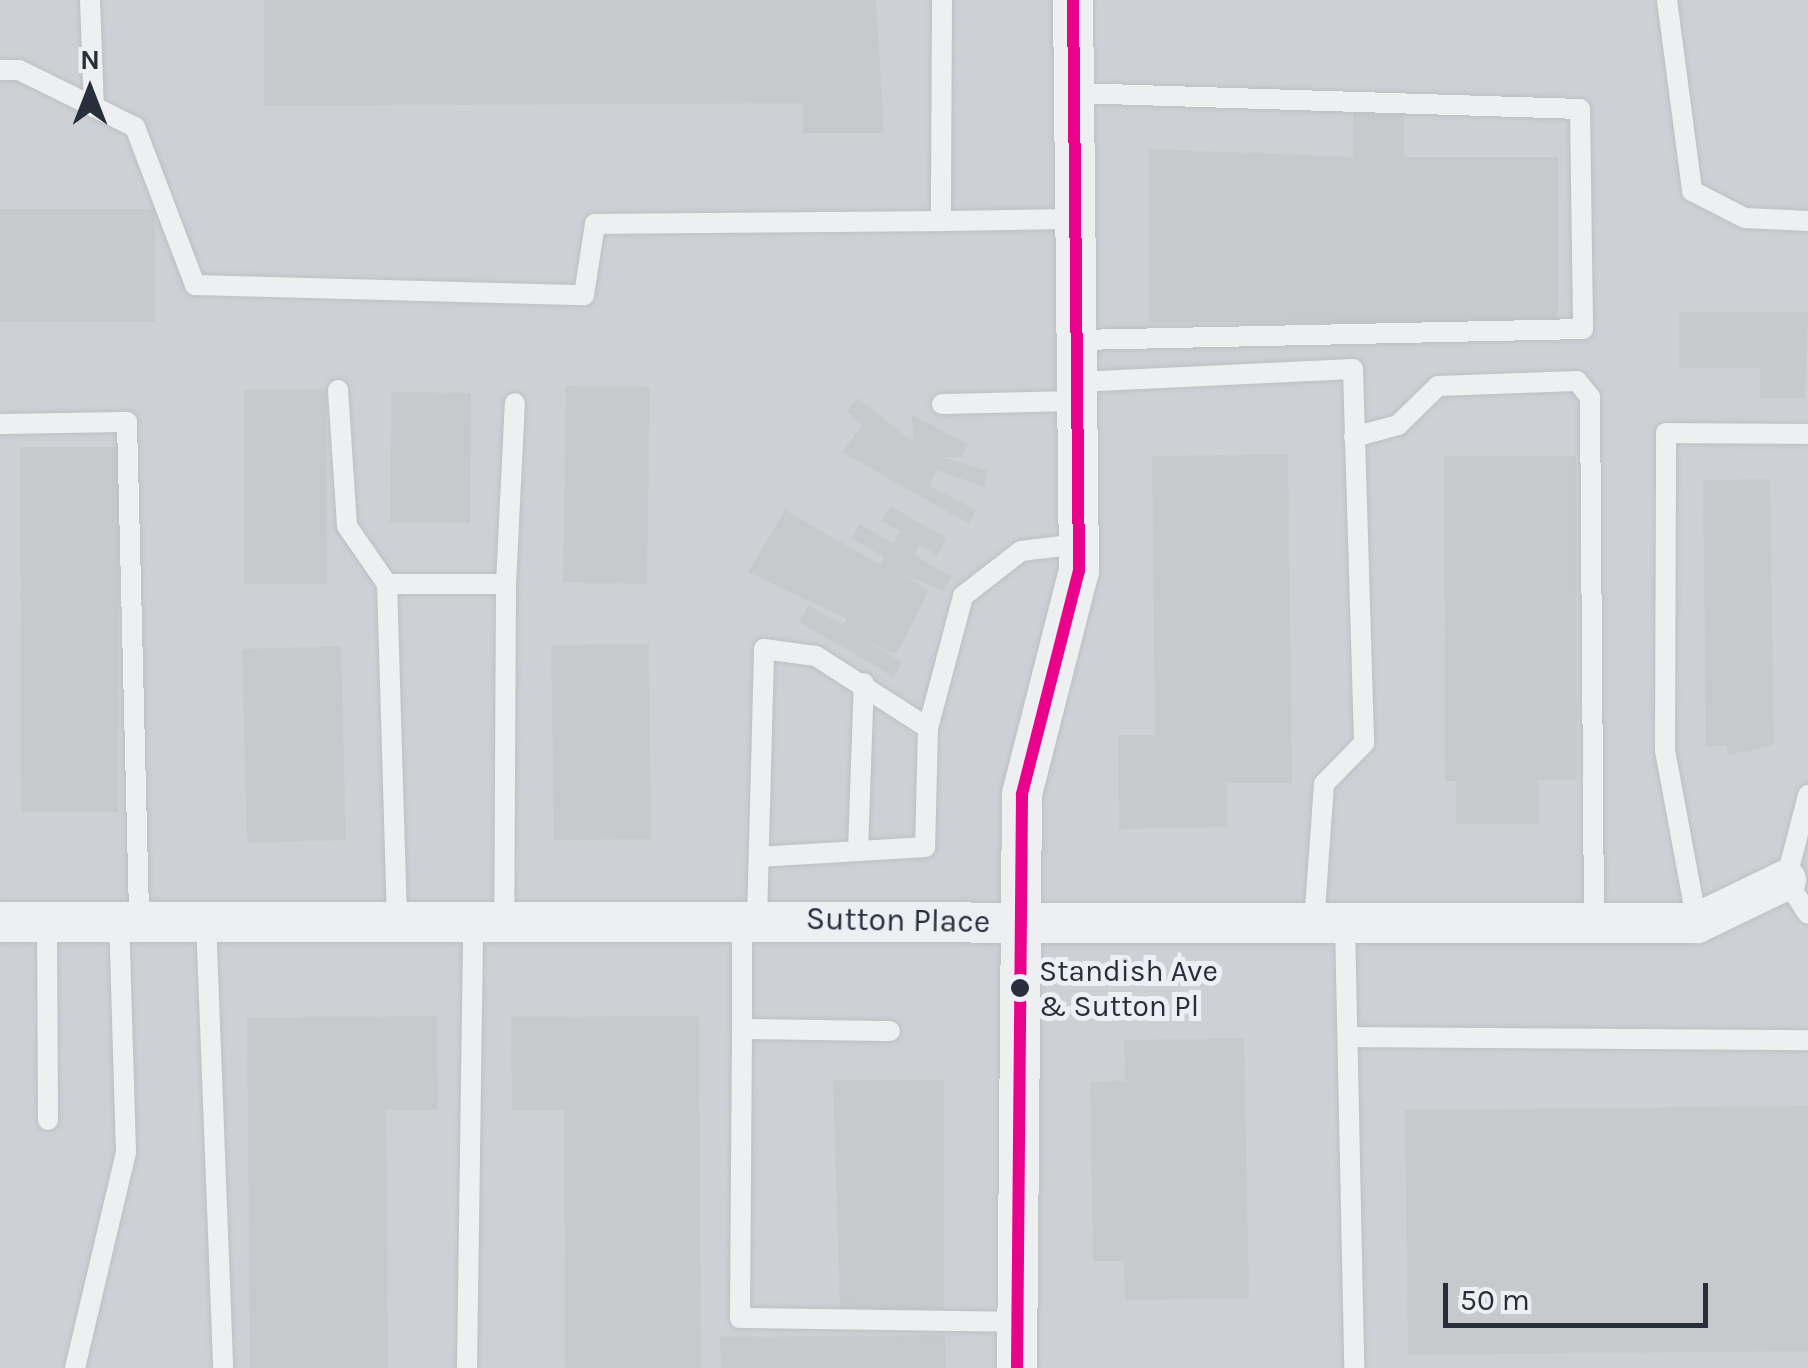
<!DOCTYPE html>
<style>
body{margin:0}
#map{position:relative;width:1808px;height:1368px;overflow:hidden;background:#dfe1e3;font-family:Karla,sans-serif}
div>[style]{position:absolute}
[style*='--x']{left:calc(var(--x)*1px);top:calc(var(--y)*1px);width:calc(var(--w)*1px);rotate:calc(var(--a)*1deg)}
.built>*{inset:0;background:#ced0d6}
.building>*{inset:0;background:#c7c9cc}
.roads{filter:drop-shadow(0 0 2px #bdbfc1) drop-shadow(0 0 2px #bdbfc1)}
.lane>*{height:20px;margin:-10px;padding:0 10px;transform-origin:10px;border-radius:10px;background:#eeeff0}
.street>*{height:40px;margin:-20px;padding:0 20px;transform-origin:20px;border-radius:20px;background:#eeeff0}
.bus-1>*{height:12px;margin:-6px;padding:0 6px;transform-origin:6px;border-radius:6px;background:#ea028c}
.dots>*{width:28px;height:28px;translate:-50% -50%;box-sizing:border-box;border:5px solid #eceff3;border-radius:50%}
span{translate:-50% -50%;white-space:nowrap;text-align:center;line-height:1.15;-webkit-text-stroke:10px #eceff3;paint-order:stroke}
.bus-label{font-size:30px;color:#282f3b}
.left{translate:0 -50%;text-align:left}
.street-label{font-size:32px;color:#282f3b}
.north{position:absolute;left:40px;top:40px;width:100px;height:100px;-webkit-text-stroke:8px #eceff3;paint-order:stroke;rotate:0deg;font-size:28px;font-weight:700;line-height:40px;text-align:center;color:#282f3b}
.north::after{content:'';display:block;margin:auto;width:35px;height:45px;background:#282f3b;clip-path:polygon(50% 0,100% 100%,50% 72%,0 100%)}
.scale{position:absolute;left:1443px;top:1283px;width:265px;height:45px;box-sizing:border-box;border:5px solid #282f3b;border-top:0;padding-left:12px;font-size:30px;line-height:35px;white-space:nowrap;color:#282f3b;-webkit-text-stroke:8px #eceff3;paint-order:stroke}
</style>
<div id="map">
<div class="built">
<i style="clip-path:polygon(0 0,1808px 0,1808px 1368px,0 1368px)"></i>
</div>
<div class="building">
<i style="clip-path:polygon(264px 0,876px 0,884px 133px,803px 133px,803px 103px,264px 106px)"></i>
<i style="clip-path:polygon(1353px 107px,1404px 107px,1404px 157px,1558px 157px,1558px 323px,1149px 322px,1149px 149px,1353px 157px)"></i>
<i style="clip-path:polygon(0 209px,155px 209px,155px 322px,0 322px)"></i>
<i style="clip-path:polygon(1679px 312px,1808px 312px,1805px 398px,1760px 398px,1760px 368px,1679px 368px)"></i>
<i style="clip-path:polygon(566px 386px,650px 387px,647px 584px,563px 582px)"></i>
<i style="clip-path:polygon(326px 389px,327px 584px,244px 584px,244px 390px)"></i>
<i style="clip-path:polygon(391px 392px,471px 393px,470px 523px,390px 522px)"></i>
<i style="clip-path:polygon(858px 398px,913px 442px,912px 415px,968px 444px,962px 457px,942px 457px,987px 471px,984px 487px,937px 470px,929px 486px,976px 510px,969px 524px,842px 452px,862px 425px,847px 411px)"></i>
<i style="clip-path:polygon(20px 447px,118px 447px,118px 812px,21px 812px)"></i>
<i style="clip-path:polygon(1288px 454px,1292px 783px,1227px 783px,1227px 827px,1119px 829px,1118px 735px,1155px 735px,1152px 456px)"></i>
<i style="clip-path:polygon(1444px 456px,1576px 456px,1577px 780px,1539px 780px,1539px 824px,1456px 824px,1456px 781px,1445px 781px)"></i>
<i style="clip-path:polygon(1770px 479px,1774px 745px,1727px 755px,1727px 746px,1706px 746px,1703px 480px)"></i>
<i style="clip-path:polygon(890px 506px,947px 538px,937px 555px,920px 545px,914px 555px,952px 577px,944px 591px,903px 575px,928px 590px,911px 627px,896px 654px,868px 642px,902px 662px,894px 677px,799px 622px,809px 605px,843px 625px,847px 619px,748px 572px,785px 510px,880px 565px,884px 557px,852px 538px,860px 524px,893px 543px,900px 531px,882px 521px)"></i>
<i style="clip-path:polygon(649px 644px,651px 839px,554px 840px,551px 645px)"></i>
<i style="clip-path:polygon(341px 646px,346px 840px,247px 843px,242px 649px)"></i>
<i style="clip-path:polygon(437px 1016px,438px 1110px,386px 1110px,388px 1368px,250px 1368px,247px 1018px)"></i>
<i style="clip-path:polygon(699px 1016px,701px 1368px,565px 1368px,564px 1110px,512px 1110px,511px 1017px)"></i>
<i style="clip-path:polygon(1244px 1038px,1249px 1298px,1125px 1300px,1124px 1261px,1093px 1261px,1090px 1082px,1125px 1081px,1124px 1040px)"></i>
<i style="clip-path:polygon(833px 1080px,944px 1080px,944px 1310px,840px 1310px)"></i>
<i style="clip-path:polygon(1808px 1106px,1808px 1351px,1408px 1355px,1405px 1110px)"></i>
<i style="clip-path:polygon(945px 1335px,946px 1368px,721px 1368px,720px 1337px)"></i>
</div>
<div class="roads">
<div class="lane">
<i style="--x:90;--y:0;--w:107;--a:87.9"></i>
<i style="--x:942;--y:0;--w:221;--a:90.3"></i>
<i style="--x:941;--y:221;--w:134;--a:-0.9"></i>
<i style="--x:1667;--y:0;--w:193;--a:82.5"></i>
<i style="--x:1692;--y:191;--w:59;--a:27"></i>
<i style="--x:1745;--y:218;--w:63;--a:2.7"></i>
<i style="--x:0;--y:70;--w:19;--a:0"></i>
<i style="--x:19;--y:70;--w:129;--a:26.2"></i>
<i style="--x:135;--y:127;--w:169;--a:69.2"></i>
<i style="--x:195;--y:285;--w:389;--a:1.5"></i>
<i style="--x:584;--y:295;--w:72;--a:-81.2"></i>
<i style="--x:595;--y:224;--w:346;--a:-0.5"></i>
<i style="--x:1074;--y:93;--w:506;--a:1.81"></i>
<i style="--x:1580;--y:109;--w:220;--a:89.2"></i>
<i style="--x:1583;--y:329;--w:506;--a:178.75"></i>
<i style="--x:1077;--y:382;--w:276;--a:-2.7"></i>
<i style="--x:1353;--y:369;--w:374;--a:88.3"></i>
<i style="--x:1364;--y:743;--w:57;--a:134.3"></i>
<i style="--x:1324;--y:784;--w:139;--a:94.1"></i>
<i style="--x:338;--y:390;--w:136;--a:86.2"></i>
<i style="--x:347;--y:526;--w:70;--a:55.4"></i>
<i style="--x:942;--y:404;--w:135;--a:-1.3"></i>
<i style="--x:0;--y:424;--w:127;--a:-0.9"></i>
<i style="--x:127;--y:422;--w:499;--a:88.6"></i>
<i style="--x:1354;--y:437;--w:46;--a:-15.3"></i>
<i style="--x:1398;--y:425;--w:56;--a:-44.3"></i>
<i style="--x:1438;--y:386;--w:139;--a:-2.1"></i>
<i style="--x:1577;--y:381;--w:21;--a:51"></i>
<i style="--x:1590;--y:397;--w:526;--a:89.56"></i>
<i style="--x:506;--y:584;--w:181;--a:-87.2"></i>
<i style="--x:928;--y:728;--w:137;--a:-75.1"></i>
<i style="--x:963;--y:596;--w:73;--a:-37.8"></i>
<i style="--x:1021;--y:551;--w:58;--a:-6.9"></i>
<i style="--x:1808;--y:795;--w:88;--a:104.5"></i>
<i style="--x:1786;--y:880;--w:40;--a:57.1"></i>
<i style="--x:858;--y:851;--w:168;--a:-88"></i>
<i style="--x:397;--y:919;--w:335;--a:-91.7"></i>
<i style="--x:387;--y:584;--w:119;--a:0"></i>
<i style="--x:506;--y:584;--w:334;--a:90.3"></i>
<i style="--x:742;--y:919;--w:110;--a:90"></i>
<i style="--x:742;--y:1029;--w:148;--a:0.8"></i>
<i style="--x:206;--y:920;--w:448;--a:87.8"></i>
<i style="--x:757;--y:920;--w:271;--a:-88.5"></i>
<i style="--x:764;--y:649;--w:52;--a:7.7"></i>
<i style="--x:816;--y:656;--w:133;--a:32.7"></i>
<i style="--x:928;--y:728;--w:119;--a:91.4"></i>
<i style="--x:925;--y:847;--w:166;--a:176.6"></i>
<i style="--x:47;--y:922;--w:198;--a:89.7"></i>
<i style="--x:1345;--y:923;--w:445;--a:88.8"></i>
<i style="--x:1697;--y:923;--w:175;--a:-100.5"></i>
<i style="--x:1665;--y:751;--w:318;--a:-89.8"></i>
<i style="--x:1666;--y:433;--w:142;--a:0.4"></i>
<i style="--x:742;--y:1029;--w:289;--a:90.4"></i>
<i style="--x:740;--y:1318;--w:277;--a:0.8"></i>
<i style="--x:1348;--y:1037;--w:460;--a:0.4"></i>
<i style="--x:75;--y:1368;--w:222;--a:-76.7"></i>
<i style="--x:126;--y:1152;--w:231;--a:-91.7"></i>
<i style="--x:467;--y:1368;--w:450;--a:-89.2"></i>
</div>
<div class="street">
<i style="--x:0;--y:922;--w:1697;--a:0.03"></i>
<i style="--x:1697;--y:923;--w:99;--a:-25.8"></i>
<i style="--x:1017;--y:1368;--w:574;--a:-89.5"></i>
<i style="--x:1022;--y:794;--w:230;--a:-75.7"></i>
<i style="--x:1079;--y:571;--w:571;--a:-90.6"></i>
</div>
</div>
<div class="bus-1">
<i style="--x:1017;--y:1368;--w:574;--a:-89.5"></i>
<i style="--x:1022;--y:794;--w:230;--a:-75.7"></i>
<i style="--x:1079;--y:571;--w:571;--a:-90.6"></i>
</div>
<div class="dots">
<i style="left:1020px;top:988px;background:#282f3b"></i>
</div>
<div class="bus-label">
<span class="left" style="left:1039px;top:988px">Standish Ave<br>&amp; Sutton Pl</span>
</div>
<div class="street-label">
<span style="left:898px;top:921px;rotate:1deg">Sutton Place</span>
</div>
<div class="north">N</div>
<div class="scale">50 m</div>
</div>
